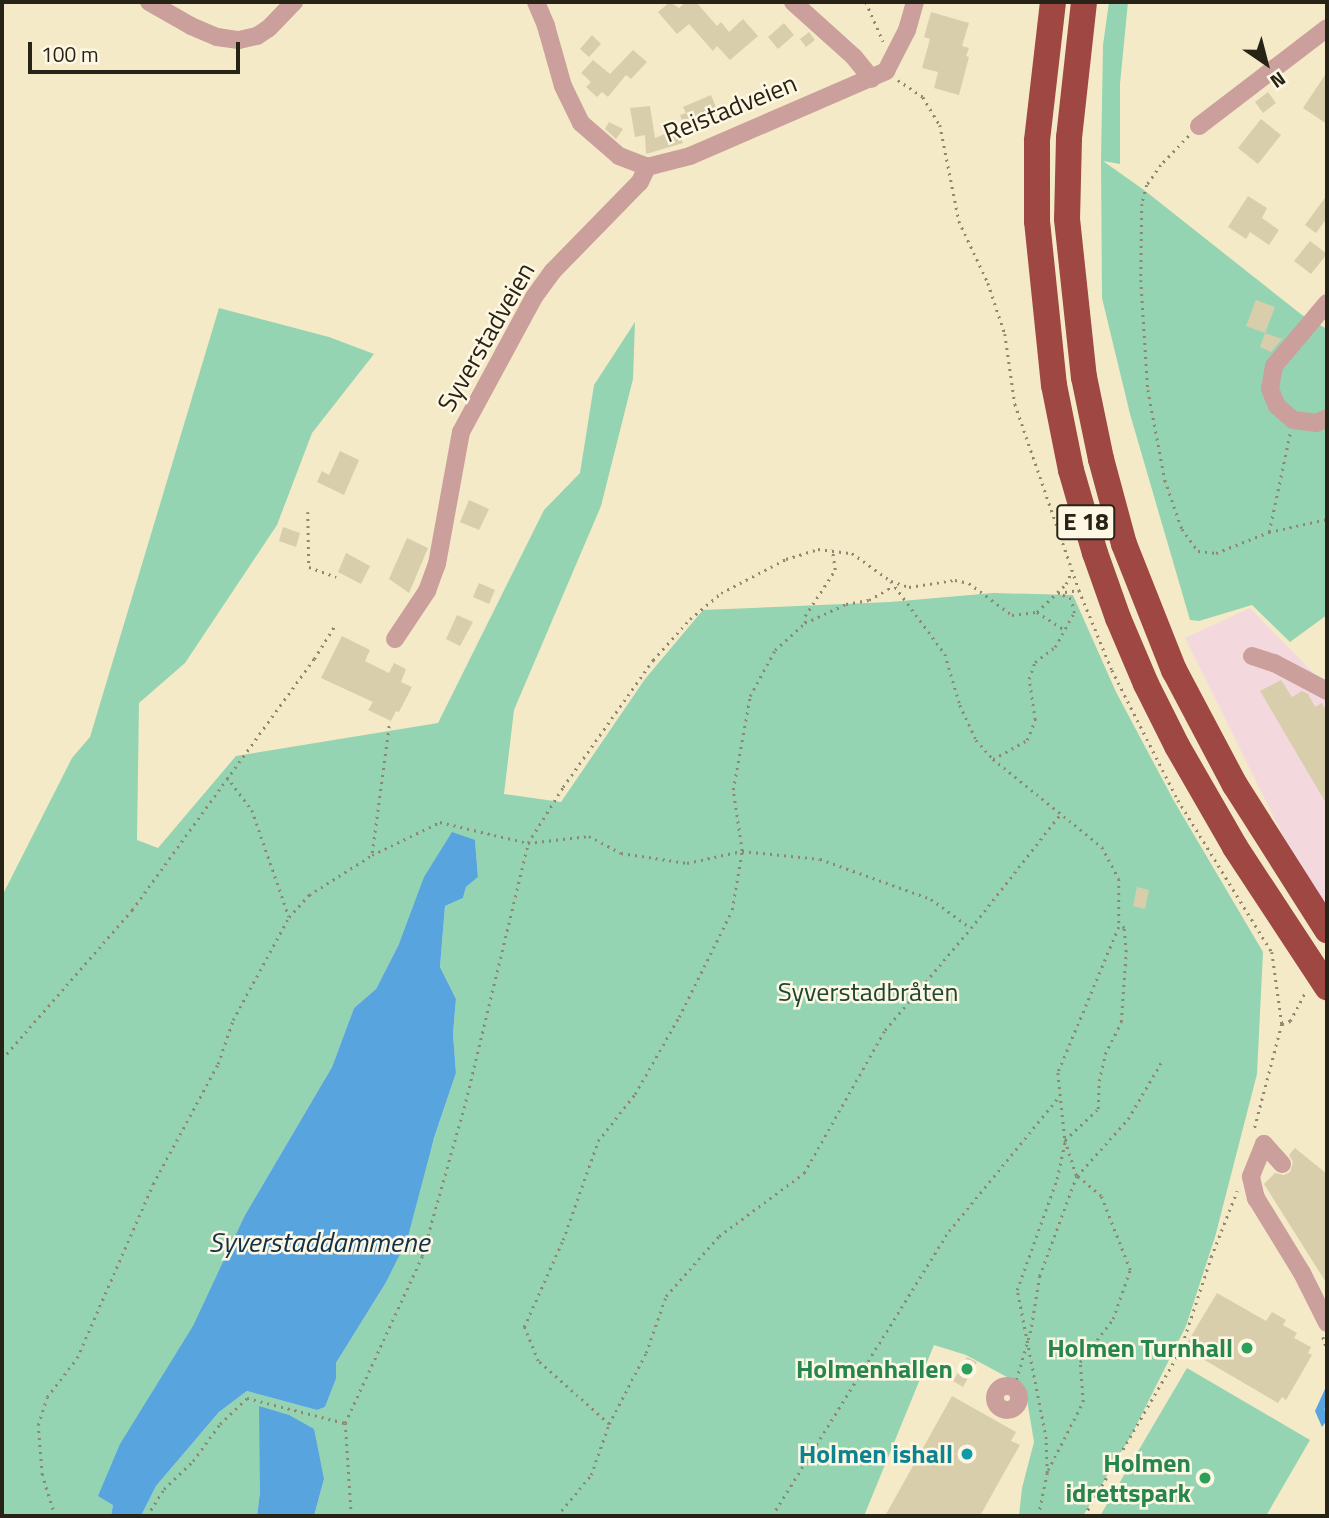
<!DOCTYPE html>
<meta charset="utf-8">
<style>
body{margin:0}
#map{position:relative;width:1329px;height:1518px;overflow:hidden;background:#f5eac7;font-family:"Titillium Web",sans-serif}
div>[style]{position:absolute}
[style*='--x']{left:calc(var(--x)*1px);top:calc(var(--y)*1px);width:calc(var(--w)*1px);rotate:calc(var(--a)*1deg)}
.industrial>*{inset:0;background:#f3d9de}
.green>*{inset:0;background:#95d4b2}
.water>*{inset:0;background:#57a4df}
.building>*{inset:0;background:#d8ceac}
.path>*{height:2.5px;margin-top:-1.25px;transform-origin:0;background:repeating-linear-gradient(90deg,#8f876f 0 2px,transparent 0 7px)}
.minor>*{height:18px;margin:-9px;padding:0 9px;transform-origin:9px;border-radius:9px;background:#cba09c}
.minor>.ring{margin:-9px;padding:0;box-sizing:content-box;background:none;border:18px solid #cba09c;border-radius:50%}
.highway>*{height:26px;margin:-13px;padding:0 13px;transform-origin:13px;border-radius:13px;background:#9e4743}
.dots>*{width:19px;height:19px;translate:-50% -50%;box-sizing:border-box;border:4px solid #fef7e3;border-radius:50%}
span{translate:-50% -50%;white-space:nowrap;text-align:center;line-height:1.15;-webkit-text-stroke:5px #fef7e3;paint-order:stroke}
.shield-label span{padding:2px 5px;background:#fef7e3;border:2px solid;border-radius:5px;-webkit-text-stroke-width:0}
.shield-label{font-size:24px;color:#272316;font-weight:700}
.street-label{font-size:26px;color:#272316}
.park-label{font-size:26px;color:#1d4733}
.leisure-label{font-size:26px;color:#27864d;font-weight:700}
.right{translate:-100% -50%;text-align:right}
.culture-label{font-size:26px;color:#0d838f;font-weight:700}
.water-label{font-size:28px;color:#10324a;font-style:italic}
.frame{position:absolute;inset:0;border:4px solid #272316;pointer-events:none}
.north{position:absolute;left:1231px;top:28px;width:70px;height:70px;-webkit-text-stroke:5px #fef7e3;paint-order:stroke;rotate:145deg;font-size:19px;font-weight:700;line-height:28px;text-align:center;color:#272316}
.north::after{content:'';display:block;margin:auto;width:24px;height:32px;background:#272316;clip-path:polygon(50% 0,100% 100%,50% 72%,0 100%)}
.scale{position:absolute;left:28px;top:42px;width:212px;height:32px;box-sizing:border-box;border:4px solid #272316;border-top:0;padding-left:9px;font-size:21px;line-height:24px;white-space:nowrap;color:#272316;-webkit-text-stroke:5px #fef7e3;paint-order:stroke}
</style>
<div id="map">
<div class="industrial">
<i style="clip-path:polygon(1250px 608px,1327px 687px,1327px 906px,1292px 854px,1185px 638px)"></i>
</div>
<div class="green">
<i style="clip-path:polygon(1109px 2px,1128px 2px,1120px 84px,1120px 164px,1103px 161px,1144px 190px,1302px 315px,1327px 329px,1327px 615px,1290px 642px,1252px 605px,1199px 621px,1190px 620px,1130px 414px,1102px 298px,1101px 160px,1103px 45px)"></i>
<i style="clip-path:polygon(219px 308px,329px 337px,374px 354px,312px 433px,277px 525px,185px 663px,139px 703px,137px 840px,158px 848px,236px 756px,438px 723px,544px 510px,580px 473px,594px 385px,635px 322px,633px 379px,601px 506px,514px 710px,504px 794px,561px 802px,645px 679px,703px 610px,890px 602px,993px 593px,1073px 595px,1116px 692px,1174px 801px,1263px 952px,1257px 1074px,1215px 1237px,1186px 1326px,1132px 1434px,1083px 1516px,1019px 1516px,1022px 1488px,1034px 1442px,1026px 1394px,1007px 1377px,966px 1355px,934px 1345px,864px 1516px,314px 1516px,324px 1479px,260px 1406px,260px 1492px,257px 1516px,141px 1516px,156px 1486px,219px 1412px,247px 1391px,317px 1410px,325px 1407px,336px 1379px,336px 1363px,385px 1284px,456px 1073px,453px 1034px,456px 999px,440px 967px,445px 906px,463px 898px,466px 887px,478px 877px,475px 840px,399px 944px,376px 989px,354px 1008px,332px 1067px,245px 1215px,113px 1505px,111px 1516px,2px 1516px,2px 896px,72px 758px,90px 737px)"></i>
<i style="clip-path:polygon(1187px 1368px,1310px 1440px,1266px 1516px,1100px 1516px)"></i>
</div>
<div class="water">
<i style="clip-path:polygon(452px 832px,475px 840px,478px 877px,466px 887px,463px 898px,445px 906px,440px 967px,456px 999px,453px 1034px,456px 1073px,434px 1138px,407px 1240px,385px 1284px,336px 1363px,336px 1379px,325px 1407px,317px 1410px,247px 1391px,219px 1412px,156px 1486px,141px 1516px,111px 1516px,113px 1505px,98px 1496px,120px 1444px,193px 1326px,245px 1215px,332px 1067px,354px 1008px,376px 989px,399px 944px,424px 877px)"></i>
<i style="clip-path:polygon(1325px 1389px,1327px 1407px,1324px 1409px,1327px 1412px,1327px 1420px,1322px 1427px,1315px 1411px)"></i>
<i style="clip-path:polygon(259px 1406px,289px 1415px,314px 1429px,324px 1479px,314px 1516px,257px 1516px,260px 1492px)"></i>
</div>
<div class="building">
<i style="clip-path:polygon(670px 2px,679px 8px,686px 2px,696px 2px,717px 26px,721px 22px,729px 32px,743px 19px,758px 36px,730px 60px,717px 46px,713px 51px,689px 24px,677px 34px,658px 12px)"></i>
<i style="clip-path:polygon(931px 12px,969px 23px,962px 46px,969px 48px,966px 56px,969px 57px,959px 95px,934px 88px,938px 72px,922px 68px,930px 39px,924px 37px)"></i>
<i style="clip-path:polygon(784px 23px,794px 35px,778px 49px,768px 37px)"></i>
<i style="clip-path:polygon(809px 32px,815px 40px,806px 47px,800px 39px)"></i>
<i style="clip-path:polygon(592px 35px,601px 44px,589px 57px,580px 49px)"></i>
<i style="clip-path:polygon(633px 50px,647px 62px,631px 79px,626px 75px,608px 97px,602px 92px,597px 97px,586px 87px,591px 82px,581px 73px,593px 60px,610px 74px)"></i>
<i style="clip-path:polygon(1327px 72px,1327px 124px,1303px 108px)"></i>
<i style="clip-path:polygon(1268px 92px,1276px 103px,1263px 113px,1255px 102px)"></i>
<i style="clip-path:polygon(711px 95px,718px 112px,684px 126px,680px 115px,686px 113px,683px 107px)"></i>
<i style="clip-path:polygon(650px 106px,655px 138px,677px 129px,683px 143px,646px 154px,645px 135px,635px 137px,630px 108px)"></i>
<i style="clip-path:polygon(1261px 119px,1281px 135px,1258px 164px,1238px 148px)"></i>
<i style="clip-path:polygon(609px 122px,623px 129px,616px 139px,605px 129px)"></i>
<i style="clip-path:polygon(1327px 195px,1327px 218px,1316px 233px,1305px 225px)"></i>
<i style="clip-path:polygon(1248px 196px,1267px 208px,1262px 218px,1279px 230px,1269px 245px,1250px 232px,1246px 239px,1228px 227px)"></i>
<i style="clip-path:polygon(1310px 241px,1327px 254px,1311px 274px,1294px 261px)"></i>
<i style="clip-path:polygon(1256px 300px,1275px 307px,1265px 333px,1246px 326px)"></i>
<i style="clip-path:polygon(1265px 333px,1282px 339px,1271px 352px,1260px 347px)"></i>
<i style="clip-path:polygon(340px 451px,359px 460px,344px 495px,317px 482px,322px 471px,329px 475px)"></i>
<i style="clip-path:polygon(469px 500px,489px 509px,479px 530px,460px 522px)"></i>
<i style="clip-path:polygon(283px 527px,300px 533px,296px 547px,279px 541px)"></i>
<i style="clip-path:polygon(407px 538px,428px 548px,409px 593px,389px 579px)"></i>
<i style="clip-path:polygon(346px 553px,370px 566px,361px 584px,338px 572px)"></i>
<i style="clip-path:polygon(479px 583px,495px 590px,489px 604px,473px 597px)"></i>
<i style="clip-path:polygon(457px 615px,473px 622px,460px 646px,446px 639px)"></i>
<i style="clip-path:polygon(342px 636px,370px 650px,365px 661px,389px 673px,394px 663px,406px 669px,401px 682px,412px 687px,399px 712px,396px 711px,391px 721px,368px 710px,373px 702px,321px 678px)"></i>
<i style="clip-path:polygon(1281px 680px,1292px 697px,1302px 691px,1308px 694px,1315px 707px,1322px 703px,1327px 713px,1327px 805px,1260px 691px)"></i>
<i style="clip-path:polygon(1137px 887px,1149px 890px,1145px 909px,1133px 906px)"></i>
<i style="clip-path:polygon(1295px 1148px,1327px 1174px,1327px 1284px,1264px 1184px,1275px 1173px,1284px 1175px,1290px 1172px,1293px 1162px,1289px 1155px)"></i>
<i style="clip-path:polygon(1217px 1293px,1266px 1321px,1272px 1312px,1286px 1320px,1283px 1325px,1297px 1333px,1294px 1338px,1311px 1347px,1308px 1353px,1312px 1355px,1286px 1400px,1282px 1397px,1278px 1403px,1184px 1348px)"></i>
<i style="clip-path:polygon(967px 1357px,977px 1362px,963px 1387px,953px 1381px)"></i>
<i style="clip-path:polygon(952px 1396px,1016px 1432px,1011px 1441px,1020px 1445px,1009px 1464px,980px 1516px,885px 1516px)"></i>
</div>
<div class="path">
<i style="--x:866;--y:2;--w:43;--a:66.4"></i>
<i style="--x:898;--y:80;--w:30;--a:34"></i>
<i style="--x:923;--y:97;--w:33;--a:59"></i>
<i style="--x:940;--y:125;--w:98;--a:78.8"></i>
<i style="--x:959;--y:221;--w:68;--a:64.9"></i>
<i style="--x:988;--y:283;--w:54;--a:71.6"></i>
<i style="--x:1005;--y:334;--w:71;--a:81.9"></i>
<i style="--x:1015;--y:404;--w:197;--a:71"></i>
<i style="--x:1079;--y:590;--w:87;--a:67.6"></i>
<i style="--x:1112;--y:670;--w:146;--a:63.1"></i>
<i style="--x:1178;--y:800;--w:179;--a:58.3"></i>
<i style="--x:1272;--y:952;--w:73;--a:82.1"></i>
<i style="--x:1282;--y:1024;--w:111;--a:104.7"></i>
<i style="--x:1189;--y:136;--w:40;--a:134"></i>
<i style="--x:1161;--y:165;--w:24;--a:125"></i>
<i style="--x:1147;--y:185;--w:20;--a:105"></i>
<i style="--x:1142;--y:204;--w:76;--a:90.8"></i>
<i style="--x:1141;--y:280;--w:110;--a:86.4"></i>
<i style="--x:1148;--y:390;--w:92;--a:79.3"></i>
<i style="--x:1165;--y:480;--w:52;--a:70.9"></i>
<i style="--x:1182;--y:529;--w:27;--a:54"></i>
<i style="--x:1198;--y:551;--w:18;--a:6"></i>
<i style="--x:1216;--y:553;--w:57;--a:-21.6"></i>
<i style="--x:1269;--y:532;--w:59;--a:-12.6"></i>
<i style="--x:308;--y:512;--w:55;--a:89"></i>
<i style="--x:309;--y:567;--w:29;--a:20"></i>
<i style="--x:1269;--y:532;--w:101;--a:-78"></i>
<i style="--x:891;--y:581;--w:19;--a:18"></i>
<i style="--x:909;--y:587;--w:47;--a:-8.7"></i>
<i style="--x:955;--y:580;--w:14;--a:12"></i>
<i style="--x:969;--y:583;--w:54;--a:36.7"></i>
<i style="--x:1012;--y:615;--w:25;--a:-7"></i>
<i style="--x:1037;--y:612;--w:40;--a:-44"></i>
<i style="--x:1066;--y:584;--w:15;--a:-67"></i>
<i style="--x:1058;--y:593;--w:21;--a:-8"></i>
<i style="--x:1037;--y:612;--w:35;--a:33"></i>
<i style="--x:805;--y:623;--w:7;--a:-90"></i>
<i style="--x:805;--y:616;--w:55;--a:-56.9"></i>
<i style="--x:835;--y:570;--w:21;--a:-98"></i>
<i style="--x:993;--y:759;--w:39;--a:-29"></i>
<i style="--x:1027;--y:740;--w:22;--a:-68"></i>
<i style="--x:1035;--y:720;--w:41;--a:-98.3"></i>
<i style="--x:1029;--y:679;--w:18;--a:-71"></i>
<i style="--x:1035;--y:662;--w:25;--a:-37"></i>
<i style="--x:1055;--y:647;--w:39;--a:-61"></i>
<i style="--x:1074;--y:613;--w:14;--a:-102"></i>
<i style="--x:1071;--y:599;--w:14;--a:-155"></i>
<i style="--x:227;--y:777;--w:41;--a:52.9"></i>
<i style="--x:252;--y:810;--w:113;--a:70.9"></i>
<i style="--x:372;--y:853;--w:129;--a:-82.4"></i>
<i style="--x:1282;--y:1024;--w:9;--a:-21"></i>
<i style="--x:1290;--y:1021;--w:34;--a:-62"></i>
<i style="--x:2;--y:1059;--w:198;--a:-48.9"></i>
<i style="--x:132;--y:910;--w:310;--a:-54.1"></i>
<i style="--x:314;--y:659;--w:38;--a:-58"></i>
<i style="--x:1323;--y:1337;--w:13;--a:72"></i>
<i style="--x:609;--y:1424;--w:95;--a:-138.4"></i>
<i style="--x:538;--y:1361;--w:37;--a:-112"></i>
<i style="--x:524;--y:1327;--w:95;--a:-65.9"></i>
<i style="--x:563;--y:1240;--w:105;--a:-70.5"></i>
<i style="--x:598;--y:1141;--w:60;--a:-51.8"></i>
<i style="--x:635;--y:1094;--w:89;--a:-60.3"></i>
<i style="--x:679;--y:1017;--w:119;--a:-63.6"></i>
<i style="--x:732;--y:910;--w:60;--a:-80.4"></i>
<i style="--x:742;--y:851;--w:78;--a:5.9"></i>
<i style="--x:820;--y:859;--w:118;--a:19.8"></i>
<i style="--x:931;--y:899;--w:49;--a:35.9"></i>
<i style="--x:1048;--y:1470;--w:76;--a:-62.8"></i>
<i style="--x:1083;--y:1402;--w:40;--a:-94.3"></i>
<i style="--x:1080;--y:1362;--w:54;--a:-52.5"></i>
<i style="--x:1113;--y:1319;--w:52;--a:-70.9"></i>
<i style="--x:1130;--y:1270;--w:79;--a:-111.4"></i>
<i style="--x:1101;--y:1196;--w:31;--a:-140"></i>
<i style="--x:1077;--y:1176;--w:76;--a:-48.2"></i>
<i style="--x:1128;--y:1119;--w:67;--a:-59.6"></i>
<i style="--x:55;--y:1516;--w:43;--a:-107.6"></i>
<i style="--x:42;--y:1475;--w:50;--a:-94.6"></i>
<i style="--x:38;--y:1425;--w:29;--a:-72"></i>
<i style="--x:47;--y:1397;--w:49;--a:-52.4"></i>
<i style="--x:77;--y:1358;--w:190;--a:-66.4"></i>
<i style="--x:153;--y:1184;--w:136;--a:-61.6"></i>
<i style="--x:218;--y:1064;--w:46;--a:-71.2"></i>
<i style="--x:233;--y:1020;--w:117;--a:-61.5"></i>
<i style="--x:289;--y:917;--w:30;--a:-48"></i>
<i style="--x:309;--y:895;--w:75;--a:-32.4"></i>
<i style="--x:372;--y:855;--w:76;--a:-25.9"></i>
<i style="--x:440;--y:822;--w:90;--a:13.4"></i>
<i style="--x:528;--y:843;--w:61;--a:-6.5"></i>
<i style="--x:589;--y:836;--w:36;--a:28"></i>
<i style="--x:621;--y:853;--w:67;--a:8.6"></i>
<i style="--x:687;--y:863;--w:56;--a:-12.3"></i>
<i style="--x:742;--y:851;--w:62;--a:-98.4"></i>
<i style="--x:733;--y:790;--w:96;--a:-79.7"></i>
<i style="--x:750;--y:696;--w:52;--a:-61.5"></i>
<i style="--x:775;--y:650;--w:40;--a:-42"></i>
<i style="--x:805;--y:623;--w:45;--a:-24.9"></i>
<i style="--x:846;--y:604;--w:23;--a:-10"></i>
<i style="--x:869;--y:600;--w:22;--a:-30"></i>
<i style="--x:888;--y:589;--w:8;--a:0"></i>
<i style="--x:147;--y:1516;--w:32;--a:-58"></i>
<i style="--x:164;--y:1489;--w:40;--a:-44"></i>
<i style="--x:193;--y:1461;--w:46;--a:-53.9"></i>
<i style="--x:220;--y:1424;--w:37;--a:-44"></i>
<i style="--x:247;--y:1398;--w:101;--a:14.3"></i>
<i style="--x:351;--y:1516;--w:93;--a:-93.7"></i>
<i style="--x:345;--y:1423;--w:184;--a:-65.2"></i>
<i style="--x:422;--y:1256;--w:154;--a:-74.2"></i>
<i style="--x:464;--y:1108;--w:273;--a:-76.4"></i>
<i style="--x:528;--y:843;--w:66;--a:-58"></i>
<i style="--x:563;--y:787;--w:156;--a:-54.7"></i>
<i style="--x:653;--y:660;--w:55;--a:-47.9"></i>
<i style="--x:690;--y:619;--w:40;--a:-40"></i>
<i style="--x:721;--y:593;--w:73;--a:-27.6"></i>
<i style="--x:786;--y:559;--w:34;--a:-17"></i>
<i style="--x:818;--y:549;--w:34;--a:7"></i>
<i style="--x:852;--y:553;--w:48;--a:35.7"></i>
<i style="--x:891;--y:581;--w:91;--a:53.5"></i>
<i style="--x:945;--y:654;--w:53;--a:73.6"></i>
<i style="--x:960;--y:705;--w:38;--a:65"></i>
<i style="--x:976;--y:740;--w:25;--a:48"></i>
<i style="--x:993;--y:759;--w:140;--a:38.9"></i>
<i style="--x:1102;--y:847;--w:36;--a:62"></i>
<i style="--x:1119;--y:879;--w:48;--a:90"></i>
<i style="--x:1119;--y:927;--w:158;--a:112.7"></i>
<i style="--x:1058;--y:1073;--w:67;--a:84"></i>
<i style="--x:1065;--y:1140;--w:38;--a:72"></i>
<i style="--x:1077;--y:1176;--w:107;--a:110.3"></i>
<i style="--x:1040;--y:1276;--w:56;--a:99.3"></i>
<i style="--x:1031;--y:1331;--w:60;--a:106.3"></i>
<i style="--x:557;--y:1516;--w:53;--a:-50.3"></i>
<i style="--x:591;--y:1475;--w:54;--a:-70.6"></i>
<i style="--x:609;--y:1424;--w:80;--a:-62.5"></i>
<i style="--x:646;--y:1353;--w:60;--a:-70.7"></i>
<i style="--x:666;--y:1296;--w:80;--a:-48.5"></i>
<i style="--x:719;--y:1236;--w:106;--a:-36.5"></i>
<i style="--x:804;--y:1173;--w:164;--a:-60.5"></i>
<i style="--x:885;--y:1030;--w:133;--a:-49.9"></i>
<i style="--x:971;--y:928;--w:147;--a:-51.9"></i>
<i style="--x:772;--y:1516;--w:335;--a:-58.2"></i>
<i style="--x:949;--y:1231;--w:172;--a:-50.7"></i>
<i style="--x:1038;--y:1516;--w:44;--a:-78.2"></i>
<i style="--x:1047;--y:1473;--w:34;--a:-92"></i>
<i style="--x:1046;--y:1439;--w:152;--a:-101"></i>
<i style="--x:1017;--y:1290;--w:118;--a:-70.2"></i>
<i style="--x:1057;--y:1179;--w:40;--a:-78"></i>
<i style="--x:1065;--y:1140;--w:45;--a:-43.2"></i>
<i style="--x:1098;--y:1109;--w:28;--a:-88"></i>
<i style="--x:1099;--y:1081;--w:28;--a:-77"></i>
<i style="--x:1105;--y:1054;--w:36;--a:-63"></i>
<i style="--x:1121;--y:1022;--w:70;--a:-85.9"></i>
<i style="--x:1126;--y:952;--w:24;--a:-95"></i>
<i style="--x:1124;--y:928;--w:4;--a:-135"></i>
<i style="--x:1084;--y:1516;--w:191;--a:-59.8"></i>
<i style="--x:1180;--y:1351;--w:99;--a:-71.7"></i>
<i style="--x:1211;--y:1257;--w:71;--a:-68.5"></i>
</div>
<div class="minor">
<i style="--x:149;--y:2;--w:48;--a:29.7"></i>
<i style="--x:191;--y:26;--w:28;--a:23"></i>
<i style="--x:217;--y:37;--w:22;--a:8"></i>
<i style="--x:239;--y:40;--w:18;--a:-13"></i>
<i style="--x:257;--y:36;--w:14;--a:-34"></i>
<i style="--x:269;--y:28;--w:36;--a:-46"></i>
<i style="--x:536;--y:2;--w:26;--a:67"></i>
<i style="--x:546;--y:26;--w:62;--a:74.2"></i>
<i style="--x:563;--y:86;--w:41;--a:64.1"></i>
<i style="--x:581;--y:123;--w:50;--a:41"></i>
<i style="--x:619;--y:156;--w:30;--a:21"></i>
<i style="--x:647;--y:167;--w:44;--a:-14.3"></i>
<i style="--x:690;--y:156;--w:214;--a:-23.4"></i>
<i style="--x:886;--y:71;--w:46;--a:-62.9"></i>
<i style="--x:907;--y:30;--w:29;--a:-74"></i>
<i style="--x:793;--y:2;--w:82;--a:42"></i>
<i style="--x:854;--y:57;--w:28;--a:51"></i>
<i style="--x:1199;--y:126;--w:161;--a:-37.4"></i>
<i style="--x:1327;--y:303;--w:82;--a:130.1"></i>
<i style="--x:1274;--y:366;--w:23;--a:100"></i>
<i style="--x:1270;--y:389;--w:18;--a:68"></i>
<i style="--x:1277;--y:406;--w:21;--a:41"></i>
<i style="--x:1293;--y:420;--w:23;--a:7"></i>
<i style="--x:1316;--y:423;--w:12;--a:-24"></i>
<i style="--x:395;--y:639;--w:58;--a:-56.3"></i>
<i style="--x:427;--y:591;--w:29;--a:-70"></i>
<i style="--x:437;--y:564;--w:134;--a:-79.7"></i>
<i style="--x:461;--y:432;--w:153;--a:-61.6"></i>
<i style="--x:534;--y:297;--w:32;--a:-54"></i>
<i style="--x:553;--y:271;--w:124;--a:-45.7"></i>
<i style="--x:640;--y:182;--w:17;--a:-65"></i>
<i style="--x:1252;--y:656;--w:23;--a:18"></i>
<i style="--x:1274;--y:663;--w:60;--a:27.8"></i>
<i style="--x:1282;--y:1164;--w:27;--a:-132"></i>
<i style="--x:1264;--y:1144;--w:35;--a:112"></i>
<i style="--x:1251;--y:1177;--w:22;--a:77"></i>
<i style="--x:1256;--y:1198;--w:88;--a:58.5"></i>
<i style="--x:1302;--y:1273;--w:56;--a:63.4"></i>
<i class="ring" style="left:995px;top:1386px;width:6px;height:6px"></i>
</div>
<div class="highway">
<i style="--x:1053;--y:2;--w:140;--a:96.6"></i>
<i style="--x:1037;--y:141;--w:80;--a:90"></i>
<i style="--x:1037;--y:221;--w:165;--a:84.1"></i>
<i style="--x:1054;--y:385;--w:87;--a:78.7"></i>
<i style="--x:1071;--y:470;--w:86;--a:73.9"></i>
<i style="--x:1095;--y:553;--w:69;--a:70.5"></i>
<i style="--x:1118;--y:618;--w:72;--a:67"></i>
<i style="--x:1146;--y:684;--w:69;--a:63.4"></i>
<i style="--x:1177;--y:746;--w:116;--a:60.1"></i>
<i style="--x:1235;--y:847;--w:168;--a:56.7"></i>
<i style="--x:1084;--y:2;--w:137;--a:96.3"></i>
<i style="--x:1069;--y:138;--w:81;--a:91.4"></i>
<i style="--x:1067;--y:219;--w:159;--a:83.9"></i>
<i style="--x:1084;--y:377;--w:84;--a:78.3"></i>
<i style="--x:1101;--y:459;--w:88;--a:74.9"></i>
<i style="--x:1124;--y:544;--w:136;--a:68.4"></i>
<i style="--x:1174;--y:670;--w:130;--a:62.1"></i>
<i style="--x:1235;--y:785;--w:172;--a:57.6"></i>
</div>
<div class="dots">
<i style="left:1247px;top:1348px;background:#2e9e5b"></i>
<i style="left:967px;top:1369px;background:#2e9e5b"></i>
<i style="left:967px;top:1454px;background:#0f9aa8"></i>
<i style="left:1205px;top:1478px;background:#2e9e5b"></i>
</div>
<div class="shield-label">
<span style="left:1086px;top:522px">E 18</span>
</div>
<div class="street-label">
<span style="left:730px;top:108px;rotate:-22deg">Reistadveien</span>
<span style="left:486px;top:337px;rotate:-60deg">Syverstadveien</span>
</div>
<div class="park-label">
<span style="left:868px;top:992px">Syverstadbråten</span>
</div>
<div class="leisure-label">
<span class="right" style="left:1233px;top:1348px">Holmen Turnhall</span>
<span class="right" style="left:953px;top:1369px">Holmenhallen</span>
<span class="right" style="left:1191px;top:1478px">Holmen<br>idrettspark</span>
</div>
<div class="culture-label">
<span class="right" style="left:953px;top:1454px">Holmen ishall</span>
</div>
<div class="water-label">
<span style="left:319px;top:1242px">Syverstaddammene</span>
</div>
<div class="frame"></div>
<div class="north">N</div>
<div class="scale">100 m</div>
</div>
